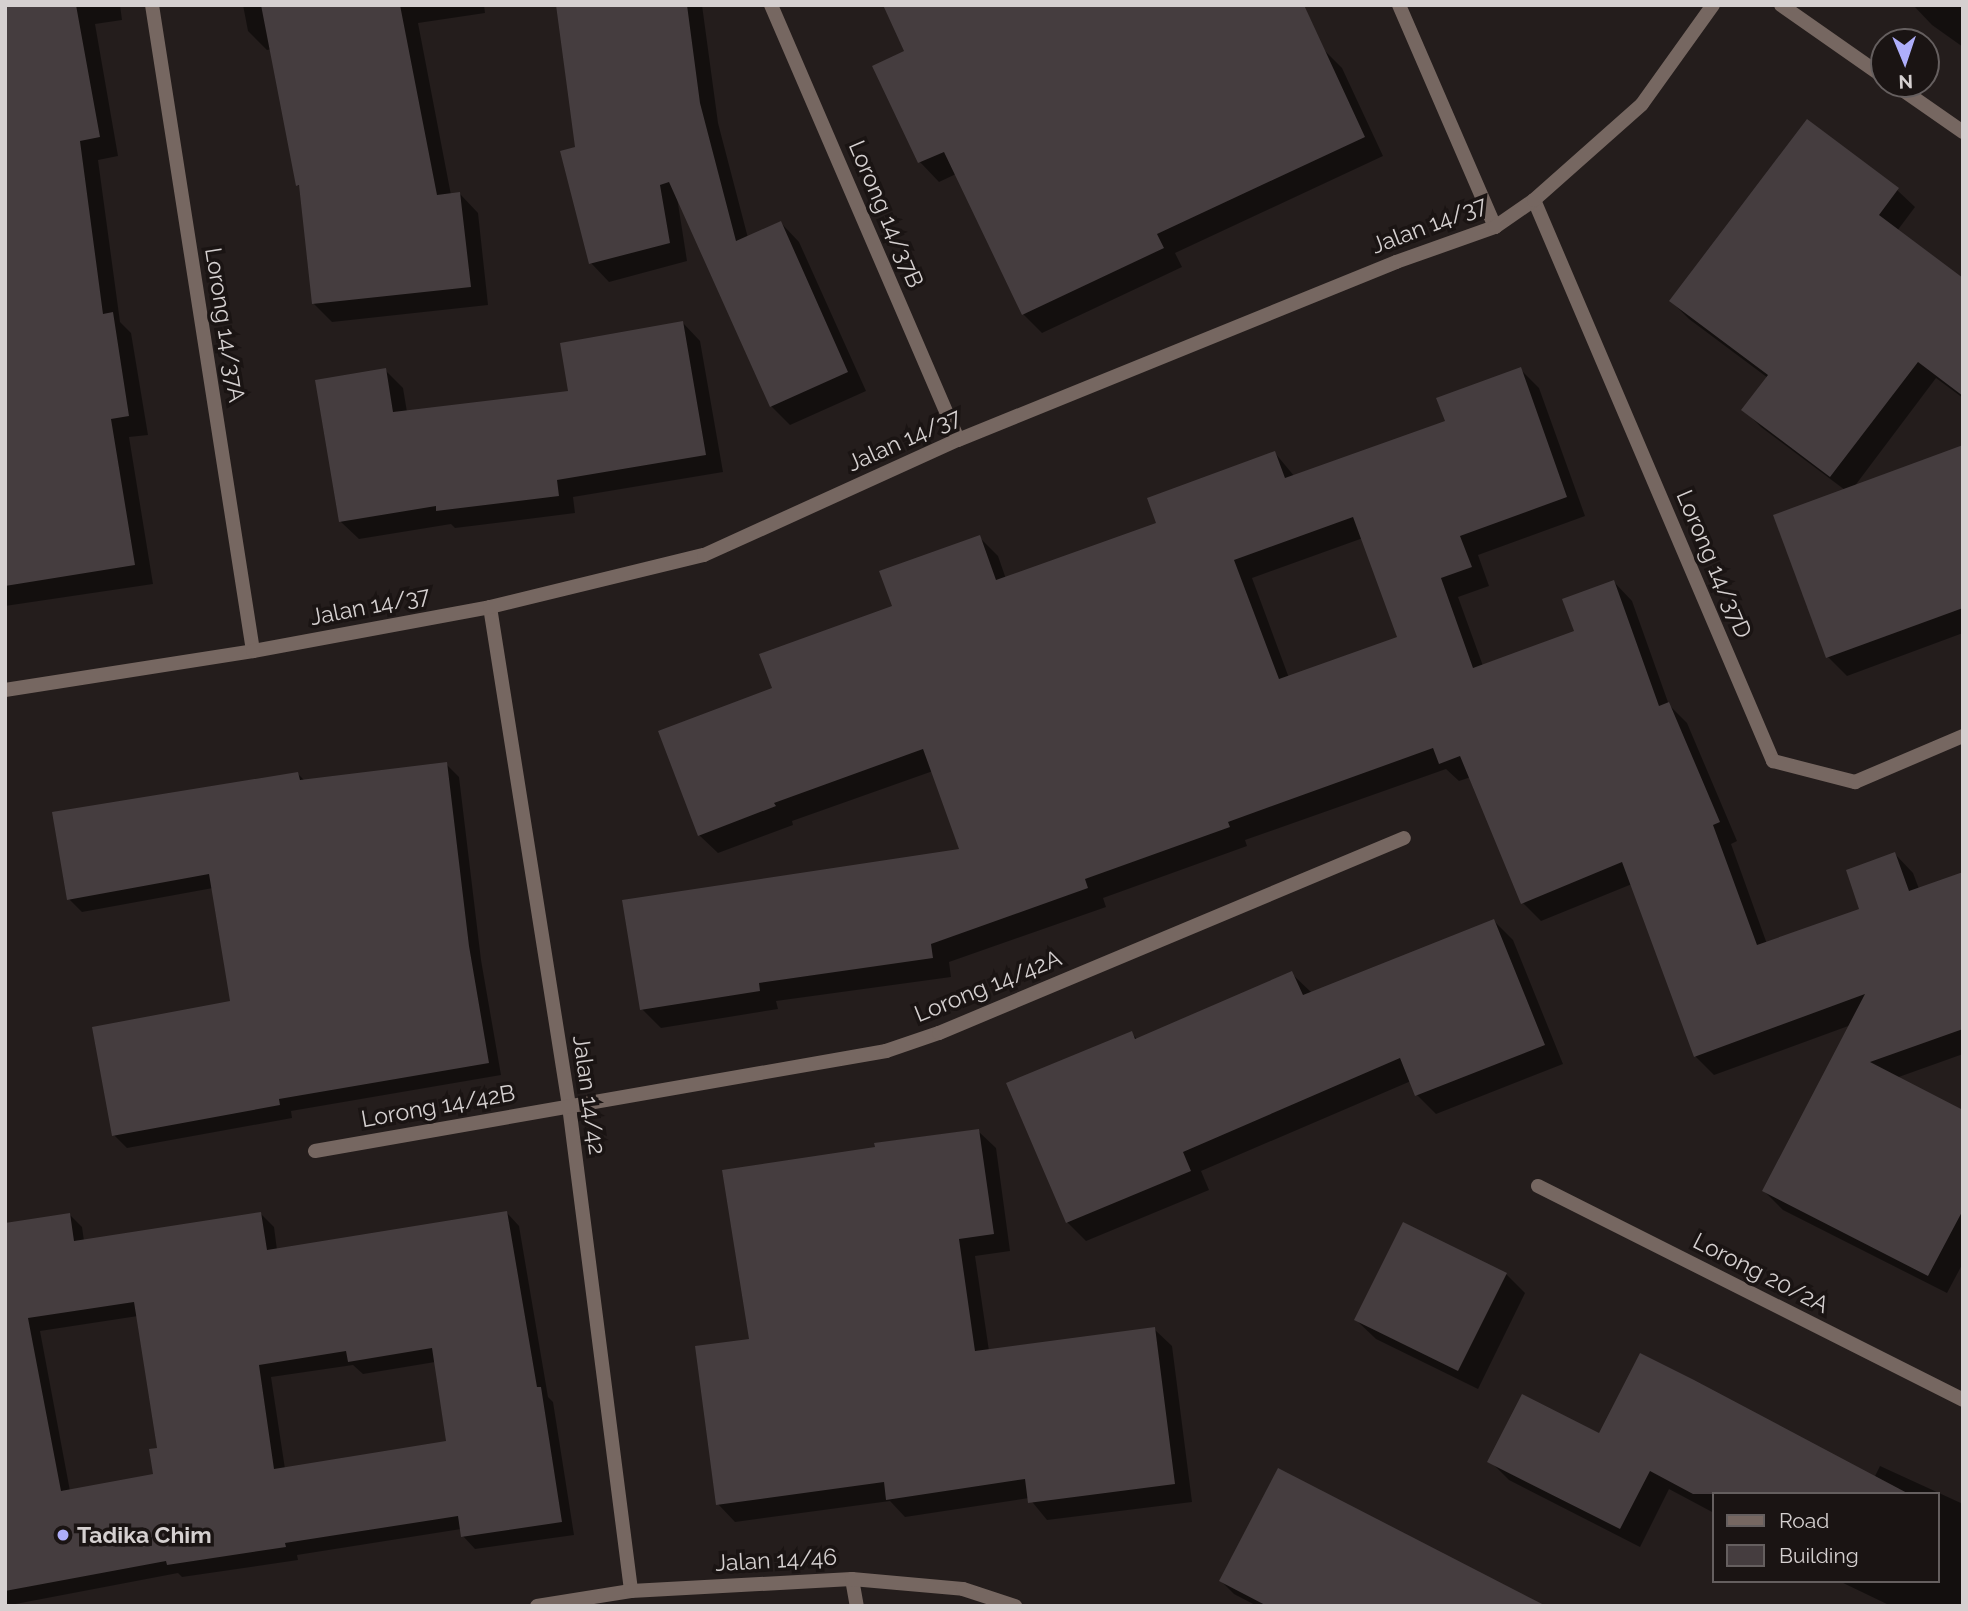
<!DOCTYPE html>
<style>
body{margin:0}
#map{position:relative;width:1968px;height:1611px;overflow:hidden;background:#241d1c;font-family:Raleway,sans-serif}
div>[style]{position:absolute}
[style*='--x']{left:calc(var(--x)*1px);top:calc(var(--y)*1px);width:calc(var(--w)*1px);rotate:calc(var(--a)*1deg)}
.shadow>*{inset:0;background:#0007}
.building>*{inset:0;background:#453d3f}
.minor>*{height:14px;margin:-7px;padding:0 7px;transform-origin:7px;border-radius:7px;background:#766761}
.tertiary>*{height:14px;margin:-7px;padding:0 7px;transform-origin:7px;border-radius:7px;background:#766761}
.dots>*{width:19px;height:19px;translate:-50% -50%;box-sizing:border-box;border:4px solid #1a1413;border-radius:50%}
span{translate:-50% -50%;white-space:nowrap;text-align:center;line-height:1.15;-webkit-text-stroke:7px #1a1413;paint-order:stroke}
.street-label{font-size:23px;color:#d5d0d0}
.poi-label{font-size:23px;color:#d5d0d0;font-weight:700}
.left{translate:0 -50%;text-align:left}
.frame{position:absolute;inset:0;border:7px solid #d5d0d0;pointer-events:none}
.legend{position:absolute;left:1712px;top:1492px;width:228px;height:91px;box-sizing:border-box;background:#1a1413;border:2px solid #655f5f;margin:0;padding:9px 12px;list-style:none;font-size:21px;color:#d5d0d0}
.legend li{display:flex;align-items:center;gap:14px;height:35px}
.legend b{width:35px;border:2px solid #655f5f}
.north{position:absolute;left:1870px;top:28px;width:70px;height:70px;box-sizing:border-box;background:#1a1413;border:2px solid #655f5f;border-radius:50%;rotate:178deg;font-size:19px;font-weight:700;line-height:28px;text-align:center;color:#d5d0d0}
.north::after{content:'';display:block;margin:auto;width:24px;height:32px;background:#aeaefa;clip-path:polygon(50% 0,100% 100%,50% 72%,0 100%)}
</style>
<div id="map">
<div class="shadow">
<i style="clip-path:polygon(5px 5px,120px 5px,122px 20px,95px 24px,118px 156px,98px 160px,120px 322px,131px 333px,148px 435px,129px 437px,153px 584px,5px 606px)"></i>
<i style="clip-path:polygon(243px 5px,484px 5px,485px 13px,418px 23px,451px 195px,460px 194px,478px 213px,488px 305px,332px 322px,314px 304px,302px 189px,298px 185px,272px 49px,267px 50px,248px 31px)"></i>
<i style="clip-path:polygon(558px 5px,702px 5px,718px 123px,748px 238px,781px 223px,799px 242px,866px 391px,790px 425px,771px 406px,677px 197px,687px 261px,609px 282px,591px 263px)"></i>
<i style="clip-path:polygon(1913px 5px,1963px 5px,1963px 47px,1932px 25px)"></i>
<i style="clip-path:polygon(1323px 49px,1342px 68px,1383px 156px,1175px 253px,1182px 267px,1042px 333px,1023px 314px,956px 174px,939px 182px,920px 162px,874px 67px)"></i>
<i style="clip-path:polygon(1897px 190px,1915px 207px,1897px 231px,1963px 280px,1963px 398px,1936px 378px,1854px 487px,1963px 447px,1963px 633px,1847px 676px,1828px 657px,1845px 490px,1761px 427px,1744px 410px,1768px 378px,1689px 319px,1671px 301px)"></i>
<i style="clip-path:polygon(683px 323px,700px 341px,723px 472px,573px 497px,575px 513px,455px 528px,451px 524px,359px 539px,341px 522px,385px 370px,403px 388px,407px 412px,570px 393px)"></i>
<i style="clip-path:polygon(evenodd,1520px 369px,1539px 388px,1585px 516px,1478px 555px,1489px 586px,1458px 597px,1483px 666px,1576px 632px,1614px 582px,1632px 601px,1669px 705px,1687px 723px,1737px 841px,1731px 844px,1767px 944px,1861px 910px,1895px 854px,1913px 873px,1919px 889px,1963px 885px,1963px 1054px,1896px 1078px,1963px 1112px,1963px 1263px,1947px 1293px,1783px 1210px,1764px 1191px,1851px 1025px,1714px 1075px,1696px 1057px,1632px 884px,1541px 921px,1523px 903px,1471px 777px,1459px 781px,1446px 769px,1245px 840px,1247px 846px,1103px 898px,1106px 907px,949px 962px,951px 977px,776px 1001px,778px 1009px,661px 1028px,642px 1009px,962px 851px,933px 771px,792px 821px,793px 825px,718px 853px,699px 835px,774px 689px,894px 607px,979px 537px,998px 556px,1006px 579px,1158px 524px,1275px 453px,1295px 477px,1447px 422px,1520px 369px,1363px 538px,1400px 638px,1289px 678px,1252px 578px,1363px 538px)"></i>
<i style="clip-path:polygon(446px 764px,459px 777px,481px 960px,501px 1075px,291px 1111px,292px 1118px,127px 1148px,114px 1135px,232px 1003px,213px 888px,82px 912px,69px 899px,298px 774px,305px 781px)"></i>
<i style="clip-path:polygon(1494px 921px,1513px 940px,1563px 1064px,1436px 1114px,1417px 1095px,1411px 1081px,1201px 1171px,1209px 1190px,1086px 1241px,1067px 1222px,1131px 1033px,1138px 1040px,1292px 974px,1312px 993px)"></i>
<i style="clip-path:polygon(978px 1131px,996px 1148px,1010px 1251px,975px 1256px,989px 1351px,1154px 1329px,1172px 1346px,1192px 1502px,1047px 1520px,1029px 1498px,905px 1517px,890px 1501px,735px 1522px,718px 1504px,751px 1340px)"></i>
<i style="clip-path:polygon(evenodd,507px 1213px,519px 1226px,548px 1397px,553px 1402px,574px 1535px,475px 1549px,463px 1536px,461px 1529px,297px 1555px,298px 1560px,182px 1577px,178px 1573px,5px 1606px,5px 1224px,69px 1214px,82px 1227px,84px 1241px,261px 1214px,274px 1227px,277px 1250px,507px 1213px,138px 1316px,159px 1450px,155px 1475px,70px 1491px,40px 1331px,138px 1316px,507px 1213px,435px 1362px,448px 1443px,285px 1469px,271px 1377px,353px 1365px,363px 1374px,435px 1362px)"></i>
<i style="clip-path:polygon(1506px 1274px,1525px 1293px,1478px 1389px,1376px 1339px,1356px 1320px)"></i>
<i style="clip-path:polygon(1600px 1435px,1874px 1478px,1880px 1466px,1963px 1504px,1963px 1606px,1891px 1606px,1839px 1581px,1938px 1581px,1938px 1494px,1714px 1494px,1714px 1513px,1669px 1489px,1640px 1547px,1509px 1480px,1490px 1461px)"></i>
<i style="clip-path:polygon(1221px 1581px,1542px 1606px,1257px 1606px,1234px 1594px)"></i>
</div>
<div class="building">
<i style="clip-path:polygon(5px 5px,76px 5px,100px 137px,80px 141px,103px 314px,113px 312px,129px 416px,111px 419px,135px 565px,5px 586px)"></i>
<i style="clip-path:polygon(261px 5px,400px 5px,437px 195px,460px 192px,471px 287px,312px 304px,299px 185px,296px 186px)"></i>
<i style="clip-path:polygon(556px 5px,687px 5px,700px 103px,736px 241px,781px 221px,848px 372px,770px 407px,669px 182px,660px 185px,670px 243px,589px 264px,560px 151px,575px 147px)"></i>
<i style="clip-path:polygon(883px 5px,1304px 5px,1365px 137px,1157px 234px,1164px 248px,1022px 315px,944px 152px,918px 163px,872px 66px,904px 51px)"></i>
<i style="clip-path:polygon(1807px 119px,1899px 188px,1879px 215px,1963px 278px,1963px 396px,1918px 362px,1830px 477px,1741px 410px,1768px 375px,1669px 301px)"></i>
<i style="clip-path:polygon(683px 321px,706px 455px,557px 480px,559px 496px,436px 511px,436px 506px,339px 522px,315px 380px,386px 368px,393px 412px,568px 391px,560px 343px)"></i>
<i style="clip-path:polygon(evenodd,1521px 367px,1567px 497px,1460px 536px,1472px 567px,1441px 578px,1473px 668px,1574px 631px,1562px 599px,1614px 580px,1659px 706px,1669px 702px,1720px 822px,1713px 825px,1757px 945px,1859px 909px,1846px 870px,1895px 852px,1909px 891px,1963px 872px,1963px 1029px,1870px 1062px,1963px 1110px,1963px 1210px,1928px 1276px,1762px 1191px,1865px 994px,1694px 1057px,1622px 862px,1521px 904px,1460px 756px,1439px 764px,1433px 748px,1228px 822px,1230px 827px,1085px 879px,1088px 888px,931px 944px,933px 958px,759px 983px,760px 991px,640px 1010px,622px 900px,959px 849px,923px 749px,774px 803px,776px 806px,698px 836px,658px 731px,772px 688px,759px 654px,892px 606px,879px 571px,980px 535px,996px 580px,1156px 523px,1147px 498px,1275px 451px,1285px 478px,1445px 421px,1436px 398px,1521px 367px,1353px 517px,1397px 637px,1279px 679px,1234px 560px,1353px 517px)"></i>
<i style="clip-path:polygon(1963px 445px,1963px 608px,1826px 658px,1773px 515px)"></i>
<i style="clip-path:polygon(447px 762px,469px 946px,489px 1063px,279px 1099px,280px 1105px,112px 1136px,92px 1027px,230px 1001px,209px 874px,67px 900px,52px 812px,298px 772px,300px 780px)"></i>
<i style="clip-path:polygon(1494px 919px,1545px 1045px,1415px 1096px,1400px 1058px,1183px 1152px,1191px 1171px,1066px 1223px,1006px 1083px,1132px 1031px,1135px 1039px,1292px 971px,1303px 995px)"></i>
<i style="clip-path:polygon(979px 1129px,994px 1234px,959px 1239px,975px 1351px,1155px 1327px,1175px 1484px,1028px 1503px,1025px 1479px,886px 1500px,884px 1482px,716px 1505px,695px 1346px,749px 1339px,722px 1170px,875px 1147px,874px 1143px)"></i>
<i style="clip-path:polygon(evenodd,507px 1211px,537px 1387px,541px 1387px,562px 1522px,461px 1537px,458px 1516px,285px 1543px,286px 1547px,167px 1565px,166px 1561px,5px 1591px,5px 1223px,70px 1213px,74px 1241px,261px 1212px,267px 1250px,507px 1211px,134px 1302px,157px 1448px,149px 1449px,153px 1474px,61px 1491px,28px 1318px,134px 1302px,507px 1211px,432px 1348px,446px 1441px,274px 1469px,259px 1365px,346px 1351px,348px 1362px,432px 1348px)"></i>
<i style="clip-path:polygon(1403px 1222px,1507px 1273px,1458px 1371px,1354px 1320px)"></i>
<i style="clip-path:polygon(1640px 1353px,1694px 1380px,1909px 1494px,1693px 1494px,1650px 1471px,1620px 1529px,1487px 1462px,1522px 1394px,1599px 1433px)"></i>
<i style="clip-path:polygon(1278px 1468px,1546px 1606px,1267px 1606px,1219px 1581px)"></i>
</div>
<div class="minor">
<i style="--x:152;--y:5;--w:654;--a:81.11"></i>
<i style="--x:771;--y:5;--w:473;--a:66.7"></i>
<i style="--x:1399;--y:5;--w:242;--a:66.6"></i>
<i style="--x:1781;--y:5;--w:126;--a:35"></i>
<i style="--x:1894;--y:84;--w:84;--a:34.8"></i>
<i style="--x:1534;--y:200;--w:610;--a:66.92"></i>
<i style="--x:1773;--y:761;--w:85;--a:14.4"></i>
<i style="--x:1855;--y:782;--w:117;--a:-23.1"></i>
<i style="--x:490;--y:607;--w:505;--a:81"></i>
<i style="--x:569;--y:1106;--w:489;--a:82.7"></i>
<i style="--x:315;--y:1151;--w:580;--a:-9.93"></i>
<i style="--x:886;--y:1051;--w:56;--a:-18.8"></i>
<i style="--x:939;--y:1033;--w:504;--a:-22.75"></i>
<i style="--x:1538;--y:1186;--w:476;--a:26.7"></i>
<i style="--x:852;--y:1579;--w:27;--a:80"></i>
<i style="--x:537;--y:1606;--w:95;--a:-9.1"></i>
<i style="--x:631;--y:1591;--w:221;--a:-3.1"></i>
<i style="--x:852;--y:1579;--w:111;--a:5.1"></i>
<i style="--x:963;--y:1589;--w:55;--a:18.1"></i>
</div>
<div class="tertiary">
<i style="--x:5;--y:690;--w:251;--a:-8.9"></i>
<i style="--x:253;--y:651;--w:241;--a:-10.5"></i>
<i style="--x:490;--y:607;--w:220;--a:-13.7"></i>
<i style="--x:704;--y:555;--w:279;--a:-24.4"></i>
<i style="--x:958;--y:440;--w:473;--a:-22.1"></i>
<i style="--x:1396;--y:262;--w:105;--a:-19.5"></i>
<i style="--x:1495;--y:227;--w:47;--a:-34.7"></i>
<i style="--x:1534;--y:200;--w:144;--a:-41.6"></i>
<i style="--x:1642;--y:104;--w:122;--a:-54.4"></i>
</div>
<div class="dots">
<i style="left:63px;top:1535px;background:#aeaefa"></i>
</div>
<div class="street-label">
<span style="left:886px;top:214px;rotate:67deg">Lorong 14/37B</span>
<span style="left:1429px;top:225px;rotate:-21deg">Jalan 14/37</span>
<span style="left:225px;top:325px;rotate:81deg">Lorong 14/37A</span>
<span style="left:904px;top:440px;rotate:-24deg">Jalan 14/37</span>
<span style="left:1714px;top:564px;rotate:67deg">Lorong 14/37D</span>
<span style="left:370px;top:606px;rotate:-11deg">Jalan 14/37</span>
<span style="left:988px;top:986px;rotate:-22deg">Lorong 14/42A</span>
<span style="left:589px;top:1095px;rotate:82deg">Jalan 14/42</span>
<span style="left:438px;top:1106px;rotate:-10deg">Lorong 14/42B</span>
<span style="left:1761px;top:1273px;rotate:27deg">Lorong 20/2A</span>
<span style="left:776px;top:1560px;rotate:-3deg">Jalan 14/46</span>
</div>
<div class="poi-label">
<span class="left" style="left:77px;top:1535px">Tadika Chim</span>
</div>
<div class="frame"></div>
<ul class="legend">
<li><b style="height:9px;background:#766761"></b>Road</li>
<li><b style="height:19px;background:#453d3f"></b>Building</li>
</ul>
<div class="north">N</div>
</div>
